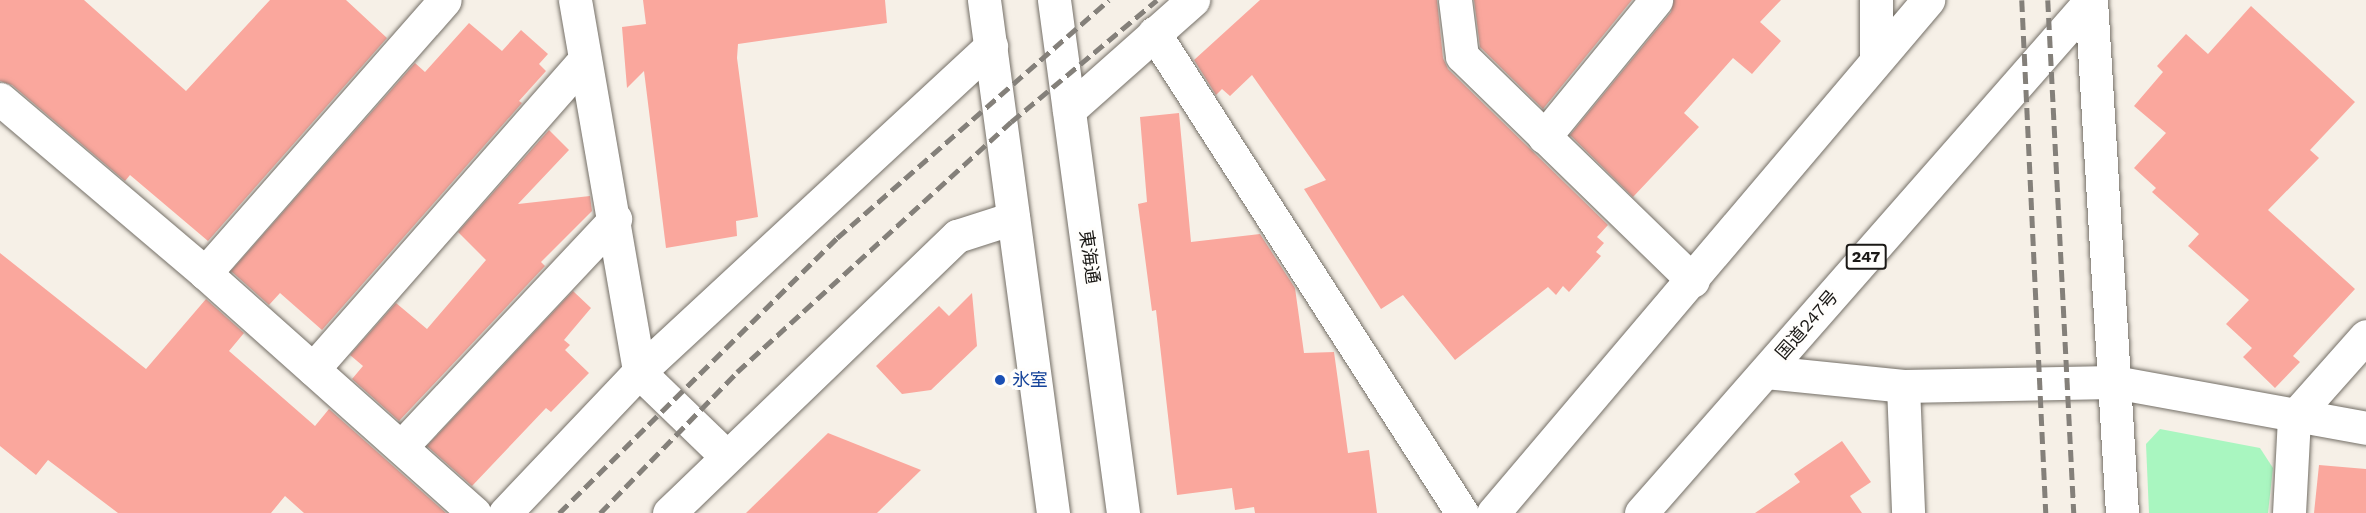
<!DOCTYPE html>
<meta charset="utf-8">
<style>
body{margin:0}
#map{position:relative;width:2366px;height:513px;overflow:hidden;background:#f6f0e7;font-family:"Work Sans","Noto Sans JP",sans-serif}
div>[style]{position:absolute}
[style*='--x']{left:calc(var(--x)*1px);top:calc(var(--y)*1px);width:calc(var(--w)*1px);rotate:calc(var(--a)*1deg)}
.green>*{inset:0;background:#a9f6c0}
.building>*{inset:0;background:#faa79d}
.roads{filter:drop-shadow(0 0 2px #746f67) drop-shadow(0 0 2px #746f67)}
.street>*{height:33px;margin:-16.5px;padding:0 16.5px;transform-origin:16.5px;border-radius:16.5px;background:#fff}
.primary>*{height:33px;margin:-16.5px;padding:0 16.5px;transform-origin:16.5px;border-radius:16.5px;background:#fff}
.highway>*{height:33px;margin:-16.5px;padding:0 16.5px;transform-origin:16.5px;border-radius:16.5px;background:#fff}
.rail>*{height:4.5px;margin-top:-2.25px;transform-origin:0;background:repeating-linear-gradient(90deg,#84807a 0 12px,transparent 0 18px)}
.dots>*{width:16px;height:16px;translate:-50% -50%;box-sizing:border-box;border:3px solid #fffefc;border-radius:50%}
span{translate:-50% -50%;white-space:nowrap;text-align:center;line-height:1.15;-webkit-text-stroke:6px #fffefc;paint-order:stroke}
.shield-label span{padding:2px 4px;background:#fffefc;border:2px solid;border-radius:4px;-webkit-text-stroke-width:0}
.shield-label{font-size:16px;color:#1b1916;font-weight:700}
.street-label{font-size:18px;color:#1b1916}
.transit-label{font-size:18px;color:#164399}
.left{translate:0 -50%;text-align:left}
</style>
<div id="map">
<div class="green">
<i style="clip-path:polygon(2160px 429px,2260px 448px,2273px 468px,2268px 513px,2149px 513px,2146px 444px)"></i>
</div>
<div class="building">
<i style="clip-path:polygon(0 0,84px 0,186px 91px,270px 0,346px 0,387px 38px,208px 241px,130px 175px,125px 181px,12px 85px,0 81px)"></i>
<i style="clip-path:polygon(643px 0,885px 0,887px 23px,738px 44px,737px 58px,758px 217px,736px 221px,737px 236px,666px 248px,644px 71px,627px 88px,622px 27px,646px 24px)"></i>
<i style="clip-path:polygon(1260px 0,1437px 0,1443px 58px,1448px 69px,1608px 225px,1597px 237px,1604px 243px,1596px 252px,1601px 256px,1569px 292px,1563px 286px,1556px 295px,1548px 287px,1455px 360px,1403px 295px,1381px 309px,1304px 189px,1326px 180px,1252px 75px,1230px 96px,1222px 89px,1216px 95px,1194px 60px)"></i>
<i style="clip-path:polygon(1474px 0,1632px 0,1543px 109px,1480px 47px)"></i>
<i style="clip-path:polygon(1674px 0,1781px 0,1760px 22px,1781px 41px,1752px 74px,1733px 58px,1684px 113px,1699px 127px,1633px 197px,1570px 135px,1671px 12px)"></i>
<i style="clip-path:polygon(2251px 6px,2355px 102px,2310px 150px,2319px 158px,2268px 210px,2355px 289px,2293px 356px,2300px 362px,2275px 388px,2243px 357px,2252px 348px,2226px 324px,2249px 300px,2188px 246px,2199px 234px,2152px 192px,2156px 188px,2134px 168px,2166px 133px,2134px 106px,2163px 72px,2157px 66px,2186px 34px,2208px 54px)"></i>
<i style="clip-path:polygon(469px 23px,502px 51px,521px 30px,548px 54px,539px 64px,546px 71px,519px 101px,522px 103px,322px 330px,280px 293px,269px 305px,231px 271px,415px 63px,425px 72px)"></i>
<i style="clip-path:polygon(1179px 113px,1191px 242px,1260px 234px,1295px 288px,1304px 353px,1334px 352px,1348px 453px,1369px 450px,1377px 513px,1255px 513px,1254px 507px,1235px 510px,1232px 488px,1177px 495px,1156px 310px,1152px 311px,1138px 204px,1147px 202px,1140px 117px)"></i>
<i style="clip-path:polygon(549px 130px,569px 150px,518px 204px,590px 196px,592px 211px,541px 262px,545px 266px,399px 421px,352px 379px,363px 366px,350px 355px,396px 303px,427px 329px,486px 260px,458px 232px)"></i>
<i style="clip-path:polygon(0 253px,146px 369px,206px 299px,244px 333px,229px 351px,315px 426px,329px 409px,446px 513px,304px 513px,285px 496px,271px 513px,118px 513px,48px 460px,36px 475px,0 446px)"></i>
<i style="clip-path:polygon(573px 291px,591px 308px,564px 340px,570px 345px,565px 350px,589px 373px,551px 412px,546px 408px,472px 486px,427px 446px)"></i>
<i style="clip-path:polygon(972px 293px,977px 346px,931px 390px,902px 394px,876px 366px,939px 306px,949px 316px)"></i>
<i style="clip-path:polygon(828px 433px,921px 470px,877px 513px,746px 513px)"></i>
<i style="clip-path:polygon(1842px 441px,1871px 482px,1850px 496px,1862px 513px,1755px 513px,1800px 482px,1794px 474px)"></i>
<i style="clip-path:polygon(2319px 465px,2366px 469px,2366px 513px,2314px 513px)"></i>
</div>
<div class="roads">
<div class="street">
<i style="--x:575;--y:0;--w:377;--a:80.2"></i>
<i style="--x:639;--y:372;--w:120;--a:44"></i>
<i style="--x:1455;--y:0;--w:56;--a:82.9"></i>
<i style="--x:1462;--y:56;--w:322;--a:44.2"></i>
<i style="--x:1876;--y:0;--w:60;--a:90"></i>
<i style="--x:2091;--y:0;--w:514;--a:86.54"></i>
<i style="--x:1154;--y:33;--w:570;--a:57.31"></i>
<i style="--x:0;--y:99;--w:269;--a:40.3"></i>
<i style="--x:205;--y:273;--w:361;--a:41.7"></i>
<i style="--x:1069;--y:110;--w:166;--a:-41.6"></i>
<i style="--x:1544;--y:137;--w:177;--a:-50.7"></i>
<i style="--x:205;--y:273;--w:363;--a:-48.7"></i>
<i style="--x:313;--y:369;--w:410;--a:-48.7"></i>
<i style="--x:1766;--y:372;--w:138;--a:5.8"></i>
<i style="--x:1903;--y:386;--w:211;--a:-1.1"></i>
<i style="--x:2114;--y:382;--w:256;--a:10.3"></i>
<i style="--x:1903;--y:386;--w:127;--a:87.7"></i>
<i style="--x:401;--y:447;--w:313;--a:-46.8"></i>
<i style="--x:505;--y:513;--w:195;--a:-46.5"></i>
<i style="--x:639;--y:372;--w:480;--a:-42.8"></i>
<i style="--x:669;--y:513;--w:400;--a:-43.9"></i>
<i style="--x:957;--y:236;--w:59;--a:-17.8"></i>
<i style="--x:2289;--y:513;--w:96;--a:-87"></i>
<i style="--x:2294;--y:417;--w:108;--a:-48.4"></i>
</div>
<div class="primary">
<i style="--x:984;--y:0;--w:518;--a:82.34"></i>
<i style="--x:1054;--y:0;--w:518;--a:82.34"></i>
</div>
<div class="highway">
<i style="--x:1493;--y:513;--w:673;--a:-49.7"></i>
<i style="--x:1641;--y:513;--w:682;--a:-48.74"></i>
</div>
</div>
<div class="rail">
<i style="--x:2022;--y:0;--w:514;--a:87.32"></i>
<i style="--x:2048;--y:0;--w:514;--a:87.1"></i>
<i style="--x:559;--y:513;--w:391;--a:-44.7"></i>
<i style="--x:837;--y:238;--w:361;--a:-41.2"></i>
<i style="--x:600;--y:513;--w:197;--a:-45.8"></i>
<i style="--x:737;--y:372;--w:371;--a:-42.4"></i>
<i style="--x:1011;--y:122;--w:190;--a:-39.9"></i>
</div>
<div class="dots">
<i style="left:1000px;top:380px;background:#1a4fb4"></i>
</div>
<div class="shield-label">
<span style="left:1866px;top:257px">247</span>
</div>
<div class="street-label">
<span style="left:1089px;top:257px;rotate:82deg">東海通</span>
<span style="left:1807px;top:325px;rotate:-49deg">国道247号</span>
</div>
<div class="transit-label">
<span class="left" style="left:1012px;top:380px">氷室</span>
</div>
</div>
